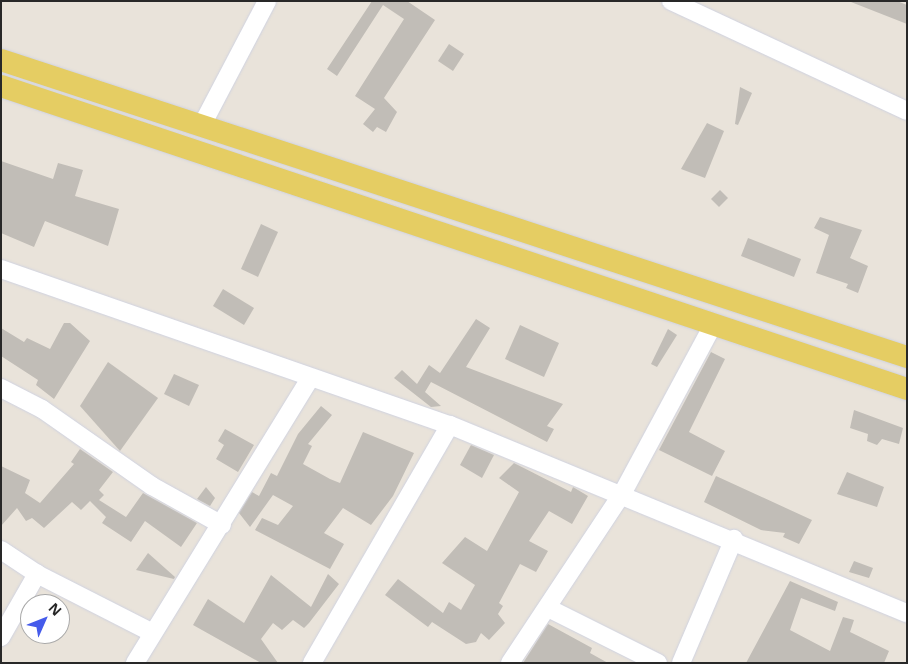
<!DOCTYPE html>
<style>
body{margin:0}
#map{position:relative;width:908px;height:664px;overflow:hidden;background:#e9e3da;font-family:"Noto Sans",sans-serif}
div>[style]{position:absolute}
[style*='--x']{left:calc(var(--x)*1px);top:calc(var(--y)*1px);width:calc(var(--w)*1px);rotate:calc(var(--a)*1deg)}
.building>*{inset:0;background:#c1bdb7}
.roads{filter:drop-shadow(0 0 1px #cfd2e0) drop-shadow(0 0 1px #cfd2e0)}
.minor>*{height:18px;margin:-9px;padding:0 9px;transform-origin:9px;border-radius:9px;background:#fff}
.major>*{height:22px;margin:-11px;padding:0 11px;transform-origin:11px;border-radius:11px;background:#e5cd63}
span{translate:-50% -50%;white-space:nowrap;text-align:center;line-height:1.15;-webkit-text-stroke:4.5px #fff;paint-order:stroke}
.frame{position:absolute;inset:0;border:2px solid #282828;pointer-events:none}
.north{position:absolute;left:20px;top:594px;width:50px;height:50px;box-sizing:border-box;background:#fff;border:1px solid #a9a9a9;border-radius:50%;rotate:46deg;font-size:14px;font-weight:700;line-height:20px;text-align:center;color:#282828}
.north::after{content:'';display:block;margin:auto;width:18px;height:22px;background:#455beb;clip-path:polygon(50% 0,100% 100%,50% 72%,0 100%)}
</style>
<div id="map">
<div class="building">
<i style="clip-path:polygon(372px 1px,407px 1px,435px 20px,384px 98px,397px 112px,386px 132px,377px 127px,373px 132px,363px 124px,375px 109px,355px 96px,404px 19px,383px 5px,337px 76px,327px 69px)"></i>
<i style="clip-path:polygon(897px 1px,907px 5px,907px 24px,851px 2px)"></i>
<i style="clip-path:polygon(449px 44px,464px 54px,453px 71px,438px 61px)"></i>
<i style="clip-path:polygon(740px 87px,752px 93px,738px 125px,735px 124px)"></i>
<i style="clip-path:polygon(707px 123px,724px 131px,705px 178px,681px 169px)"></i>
<i style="clip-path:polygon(1px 161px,53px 179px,58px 163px,83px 170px,75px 196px,119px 209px,108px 246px,45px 221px,34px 247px,1px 233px)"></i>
<i style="clip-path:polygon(720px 190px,728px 198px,719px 207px,711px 199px)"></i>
<i style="clip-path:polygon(820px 217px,862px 230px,850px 258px,868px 266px,858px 293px,846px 288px,848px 284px,816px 273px,829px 235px,814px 228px)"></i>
<i style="clip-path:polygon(261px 224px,278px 232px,258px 277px,241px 269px)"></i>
<i style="clip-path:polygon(748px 238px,801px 259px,794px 277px,741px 256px)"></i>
<i style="clip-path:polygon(223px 289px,254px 308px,244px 325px,213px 306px)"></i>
<i style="clip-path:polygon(476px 319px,490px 328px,466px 367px,563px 404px,547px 426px,554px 429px,547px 442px,431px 382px,425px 392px,441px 406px,431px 407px,394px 378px,402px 370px,417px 384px,429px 365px,440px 373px)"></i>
<i style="clip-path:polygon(64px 323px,70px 323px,90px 341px,54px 399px,36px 385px,38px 380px,1px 356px,1px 328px,24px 342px,27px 338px,50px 349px)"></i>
<i style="clip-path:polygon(520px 325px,559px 343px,544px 377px,505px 359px)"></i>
<i style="clip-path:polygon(668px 329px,677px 335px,657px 367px,651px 364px)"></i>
<i style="clip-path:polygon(711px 352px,725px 359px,689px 432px,725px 451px,712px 476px,659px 450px)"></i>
<i style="clip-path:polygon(108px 362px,158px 398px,120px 451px,80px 406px)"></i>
<i style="clip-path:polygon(174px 374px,199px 385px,189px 406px,164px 394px)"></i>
<i style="clip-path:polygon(321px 406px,332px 415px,308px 444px,312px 446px,303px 464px,330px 479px,340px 483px,363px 432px,414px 453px,393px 496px,371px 525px,343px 508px,324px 533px,344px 544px,330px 569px,255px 530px,262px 518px,278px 525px,293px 506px,273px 495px,250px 527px,239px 513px,252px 492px,259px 496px,271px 473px,277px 476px,298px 434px)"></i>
<i style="clip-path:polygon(854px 410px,903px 428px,899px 444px,882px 439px,877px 445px,867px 441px,868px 434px,850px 428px)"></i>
<i style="clip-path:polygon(225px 429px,254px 445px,238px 472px,216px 459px,224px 445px,218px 441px)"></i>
<i style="clip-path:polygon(471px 445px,494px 455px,482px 478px,460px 465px)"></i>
<i style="clip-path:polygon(80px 449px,113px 472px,99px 490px,104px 495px,99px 500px,126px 517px,143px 493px,197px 523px,181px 547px,145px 521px,131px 542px,102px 523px,106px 517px,90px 501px,81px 510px,72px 502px,44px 528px,32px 518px,26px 521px,17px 508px,1px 526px,1px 466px,30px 480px,25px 493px,40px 503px,74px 464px,71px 462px)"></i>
<i style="clip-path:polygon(514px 463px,571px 492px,573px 487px,588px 496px,572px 524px,549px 511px,529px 541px,548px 551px,536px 572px,520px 564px,499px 603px,503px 606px,498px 614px,505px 623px,489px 640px,481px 633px,476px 642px,466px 644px,432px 622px,428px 627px,385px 595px,398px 579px,443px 613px,449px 602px,461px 610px,475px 585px,442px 563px,465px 537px,487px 551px,519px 492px,499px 478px)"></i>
<i style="clip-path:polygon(847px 472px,884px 487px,877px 507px,837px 494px)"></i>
<i style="clip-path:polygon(716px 476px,812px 520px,799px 544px,783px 537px,785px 533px,761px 530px,704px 502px)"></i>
<i style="clip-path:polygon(206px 487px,215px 498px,210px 506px,197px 499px)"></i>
<i style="clip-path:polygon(148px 553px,175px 577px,174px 579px,136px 570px)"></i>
<i style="clip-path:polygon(854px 561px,873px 568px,869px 578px,849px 572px)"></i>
<i style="clip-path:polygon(328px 574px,339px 584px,309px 623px,304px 628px,293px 620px,282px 630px,273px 623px,261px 639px,278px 663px,261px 663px,193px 625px,208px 599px,244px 623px,271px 575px,311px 607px)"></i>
<i style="clip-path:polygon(790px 581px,838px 602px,835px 611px,801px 598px,790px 630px,830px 651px,843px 617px,854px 620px,850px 632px,889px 651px,884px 663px,746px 663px)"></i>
<i style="clip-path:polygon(548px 624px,592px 648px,590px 653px,608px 663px,523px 663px)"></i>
</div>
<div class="roads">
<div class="minor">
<i style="--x:671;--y:1;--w:260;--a:25"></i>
<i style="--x:202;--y:125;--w:140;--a:-62.3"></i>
<i style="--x:1;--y:269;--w:475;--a:19.2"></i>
<i style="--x:450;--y:425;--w:494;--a:22.4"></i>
<i style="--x:1;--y:388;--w:46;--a:27.1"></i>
<i style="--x:42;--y:409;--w:134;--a:35"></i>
<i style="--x:152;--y:486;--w:80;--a:29.1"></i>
<i style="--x:1;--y:550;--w:43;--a:33.7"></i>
<i style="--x:37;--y:574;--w:128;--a:27"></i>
<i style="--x:548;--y:608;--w:123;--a:26.6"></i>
<i style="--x:1;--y:637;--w:73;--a:-60.3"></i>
<i style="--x:135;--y:663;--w:332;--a:-58.4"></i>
<i style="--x:312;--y:663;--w:275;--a:-59.9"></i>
<i style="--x:510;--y:663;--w:203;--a:-56.5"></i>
<i style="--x:622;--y:494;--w:194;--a:-61.7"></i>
<i style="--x:681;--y:663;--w:135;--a:-66.9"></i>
</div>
<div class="major">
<i style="--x:1;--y:60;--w:953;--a:18.15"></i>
<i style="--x:1;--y:86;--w:955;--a:18.49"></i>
</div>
</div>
<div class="frame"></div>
<div class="north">N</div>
</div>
